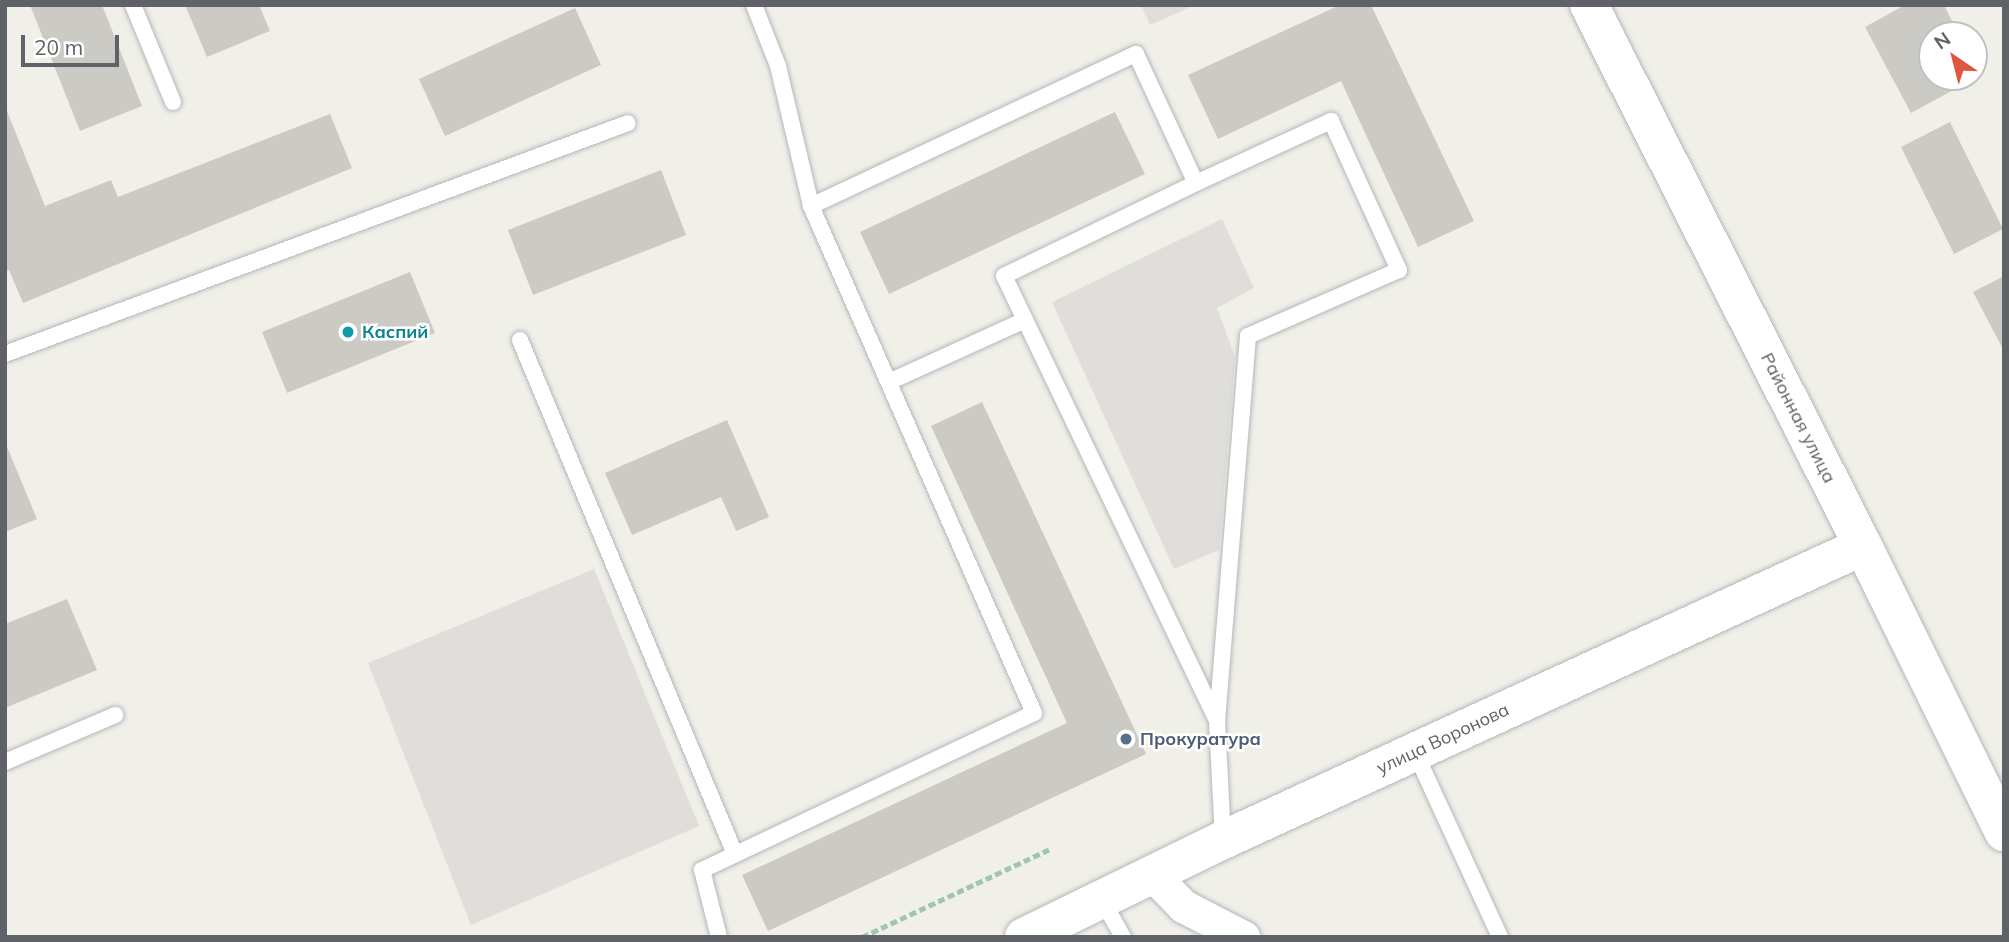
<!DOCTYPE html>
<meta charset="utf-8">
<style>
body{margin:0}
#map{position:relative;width:2009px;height:942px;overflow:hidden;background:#f0efe8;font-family:Mulish,sans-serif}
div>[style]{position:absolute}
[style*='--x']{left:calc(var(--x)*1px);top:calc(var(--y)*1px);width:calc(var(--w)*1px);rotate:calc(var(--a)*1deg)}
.industrial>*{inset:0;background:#dfdeda}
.building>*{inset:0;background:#cccac4}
.path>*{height:4.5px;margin-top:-2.25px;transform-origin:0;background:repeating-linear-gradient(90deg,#a0c6ae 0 7px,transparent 0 10.5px)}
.roads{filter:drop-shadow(0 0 2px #b5b7bb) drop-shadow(0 0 2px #b5b7bb)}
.lane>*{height:16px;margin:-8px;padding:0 8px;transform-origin:8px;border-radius:8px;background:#fff}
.street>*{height:33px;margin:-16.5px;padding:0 16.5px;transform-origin:16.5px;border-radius:16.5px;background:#fff}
.secondary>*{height:38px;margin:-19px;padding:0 19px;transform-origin:19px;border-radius:19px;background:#fff}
.dots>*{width:19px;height:19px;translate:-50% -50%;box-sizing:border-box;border:4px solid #fff;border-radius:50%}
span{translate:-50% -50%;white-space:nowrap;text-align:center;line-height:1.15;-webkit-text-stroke:5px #fff;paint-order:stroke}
.culture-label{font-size:18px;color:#0d838f;font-weight:700}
.left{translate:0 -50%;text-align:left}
.street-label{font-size:18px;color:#5f6267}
.service-label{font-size:18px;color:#4e5e75;font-weight:700}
.frame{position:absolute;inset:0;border:7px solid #5f6267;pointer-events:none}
.north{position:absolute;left:1918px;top:21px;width:70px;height:70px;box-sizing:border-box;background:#fff;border:2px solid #bfc0c2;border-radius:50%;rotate:325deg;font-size:19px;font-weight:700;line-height:28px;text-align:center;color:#5f6267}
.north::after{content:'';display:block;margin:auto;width:24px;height:32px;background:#de5740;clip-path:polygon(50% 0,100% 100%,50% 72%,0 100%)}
.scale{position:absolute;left:21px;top:35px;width:98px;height:32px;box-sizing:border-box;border:4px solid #5f6267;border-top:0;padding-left:9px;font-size:21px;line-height:24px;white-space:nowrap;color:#5f6267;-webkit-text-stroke:5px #fff;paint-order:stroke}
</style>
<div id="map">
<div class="industrial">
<i style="clip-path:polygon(1141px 5px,1195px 5px,1150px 25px)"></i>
<i style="clip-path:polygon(1222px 219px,1254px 288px,1217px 308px,1235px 357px,1219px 550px,1174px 569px,1052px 302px)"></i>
<i style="clip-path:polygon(594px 569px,699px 826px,471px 925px,368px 663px)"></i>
</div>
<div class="building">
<i style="clip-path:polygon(30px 5px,102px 5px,142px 106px,80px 131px)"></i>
<i style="clip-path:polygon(185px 5px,259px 5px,270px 31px,207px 57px)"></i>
<i style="clip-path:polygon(1340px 5px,1371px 5px,1474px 221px,1418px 247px,1341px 81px,1218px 139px,1188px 75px)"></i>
<i style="clip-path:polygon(1905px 5px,1944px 5px,1959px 35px,1932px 35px,1932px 77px,1974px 77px,1974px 62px,1981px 75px,1911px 113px,1865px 27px)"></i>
<i style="clip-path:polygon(575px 8px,601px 65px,445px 136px,419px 79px)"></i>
<i style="clip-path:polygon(5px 106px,45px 206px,111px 180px,118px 197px,330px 114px,352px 168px,23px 303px,9px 270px,5px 271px)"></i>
<i style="clip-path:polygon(1115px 112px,1145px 174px,889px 294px,860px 232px)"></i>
<i style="clip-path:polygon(1950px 122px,2003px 229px,1954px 254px,1901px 147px)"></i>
<i style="clip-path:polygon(661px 170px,686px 235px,533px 295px,508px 230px)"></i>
<i style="clip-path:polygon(410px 272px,435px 333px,287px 393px,262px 332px)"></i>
<i style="clip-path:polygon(2004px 276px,2004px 351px,1973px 292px)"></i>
<i style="clip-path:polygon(982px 402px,1146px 754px,768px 931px,742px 875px,1067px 723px,931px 426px)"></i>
<i style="clip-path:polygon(727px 420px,769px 517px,736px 531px,721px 497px,632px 535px,605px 473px)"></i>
<i style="clip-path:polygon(5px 442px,37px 519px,5px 532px)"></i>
<i style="clip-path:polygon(67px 599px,97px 670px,5px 708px,5px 624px)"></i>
</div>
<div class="path">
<i style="--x:862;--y:937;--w:208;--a:-25.1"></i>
</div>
<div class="roads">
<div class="lane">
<i style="--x:133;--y:5;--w:105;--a:67.6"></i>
<i style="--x:754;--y:5;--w:66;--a:68.5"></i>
<i style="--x:778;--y:66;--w:144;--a:76.7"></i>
<i style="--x:811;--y:206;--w:359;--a:-25.1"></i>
<i style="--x:1136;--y:54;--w:142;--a:65.1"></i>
<i style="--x:1196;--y:183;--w:213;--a:154.2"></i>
<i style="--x:1004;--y:276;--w:493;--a:64.4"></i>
<i style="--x:1217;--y:721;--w:118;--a:87.1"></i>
<i style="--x:1196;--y:183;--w:149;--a:-24.7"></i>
<i style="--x:1331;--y:121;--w:164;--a:65.5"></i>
<i style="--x:1399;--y:270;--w:165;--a:156.4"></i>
<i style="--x:1248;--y:336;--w:383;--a:94.6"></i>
<i style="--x:520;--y:340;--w:557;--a:67.3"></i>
<i style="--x:5;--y:354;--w:664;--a:-20.34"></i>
<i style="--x:889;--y:382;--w:149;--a:-24.5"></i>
<i style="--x:1415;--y:752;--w:204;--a:65.3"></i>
<i style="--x:5;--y:762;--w:120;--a:-23.1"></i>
<i style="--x:1102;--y:900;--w:43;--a:60.4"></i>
<i style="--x:719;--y:937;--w:69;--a:-104.2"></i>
<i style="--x:702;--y:870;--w:367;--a:-25.3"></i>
<i style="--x:1034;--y:713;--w:554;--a:-113.74"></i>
</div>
<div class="street">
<i style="--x:1152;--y:874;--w:45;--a:45.9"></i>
<i style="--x:1183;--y:906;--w:68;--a:27.3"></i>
</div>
<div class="secondary">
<i style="--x:1589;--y:5;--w:606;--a:63.14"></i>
<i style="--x:1863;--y:546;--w:319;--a:63.8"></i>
<i style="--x:1024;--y:937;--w:221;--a:-26"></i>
<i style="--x:1223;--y:840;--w:704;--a:-24.67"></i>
</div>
</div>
<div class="dots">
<i style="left:348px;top:332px;background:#0f9aa8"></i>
<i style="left:1126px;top:739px;background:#5c6f8a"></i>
</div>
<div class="culture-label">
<span class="left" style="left:362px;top:332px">Каспий</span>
</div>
<div class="street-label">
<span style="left:1798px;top:418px;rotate:63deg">Районная улица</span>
<span style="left:1443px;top:739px;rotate:-25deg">улица Воронова</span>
</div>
<div class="service-label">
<span class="left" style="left:1140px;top:739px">Прокуратура</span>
</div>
<div class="frame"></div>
<div class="north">N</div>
<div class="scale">20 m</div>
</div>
